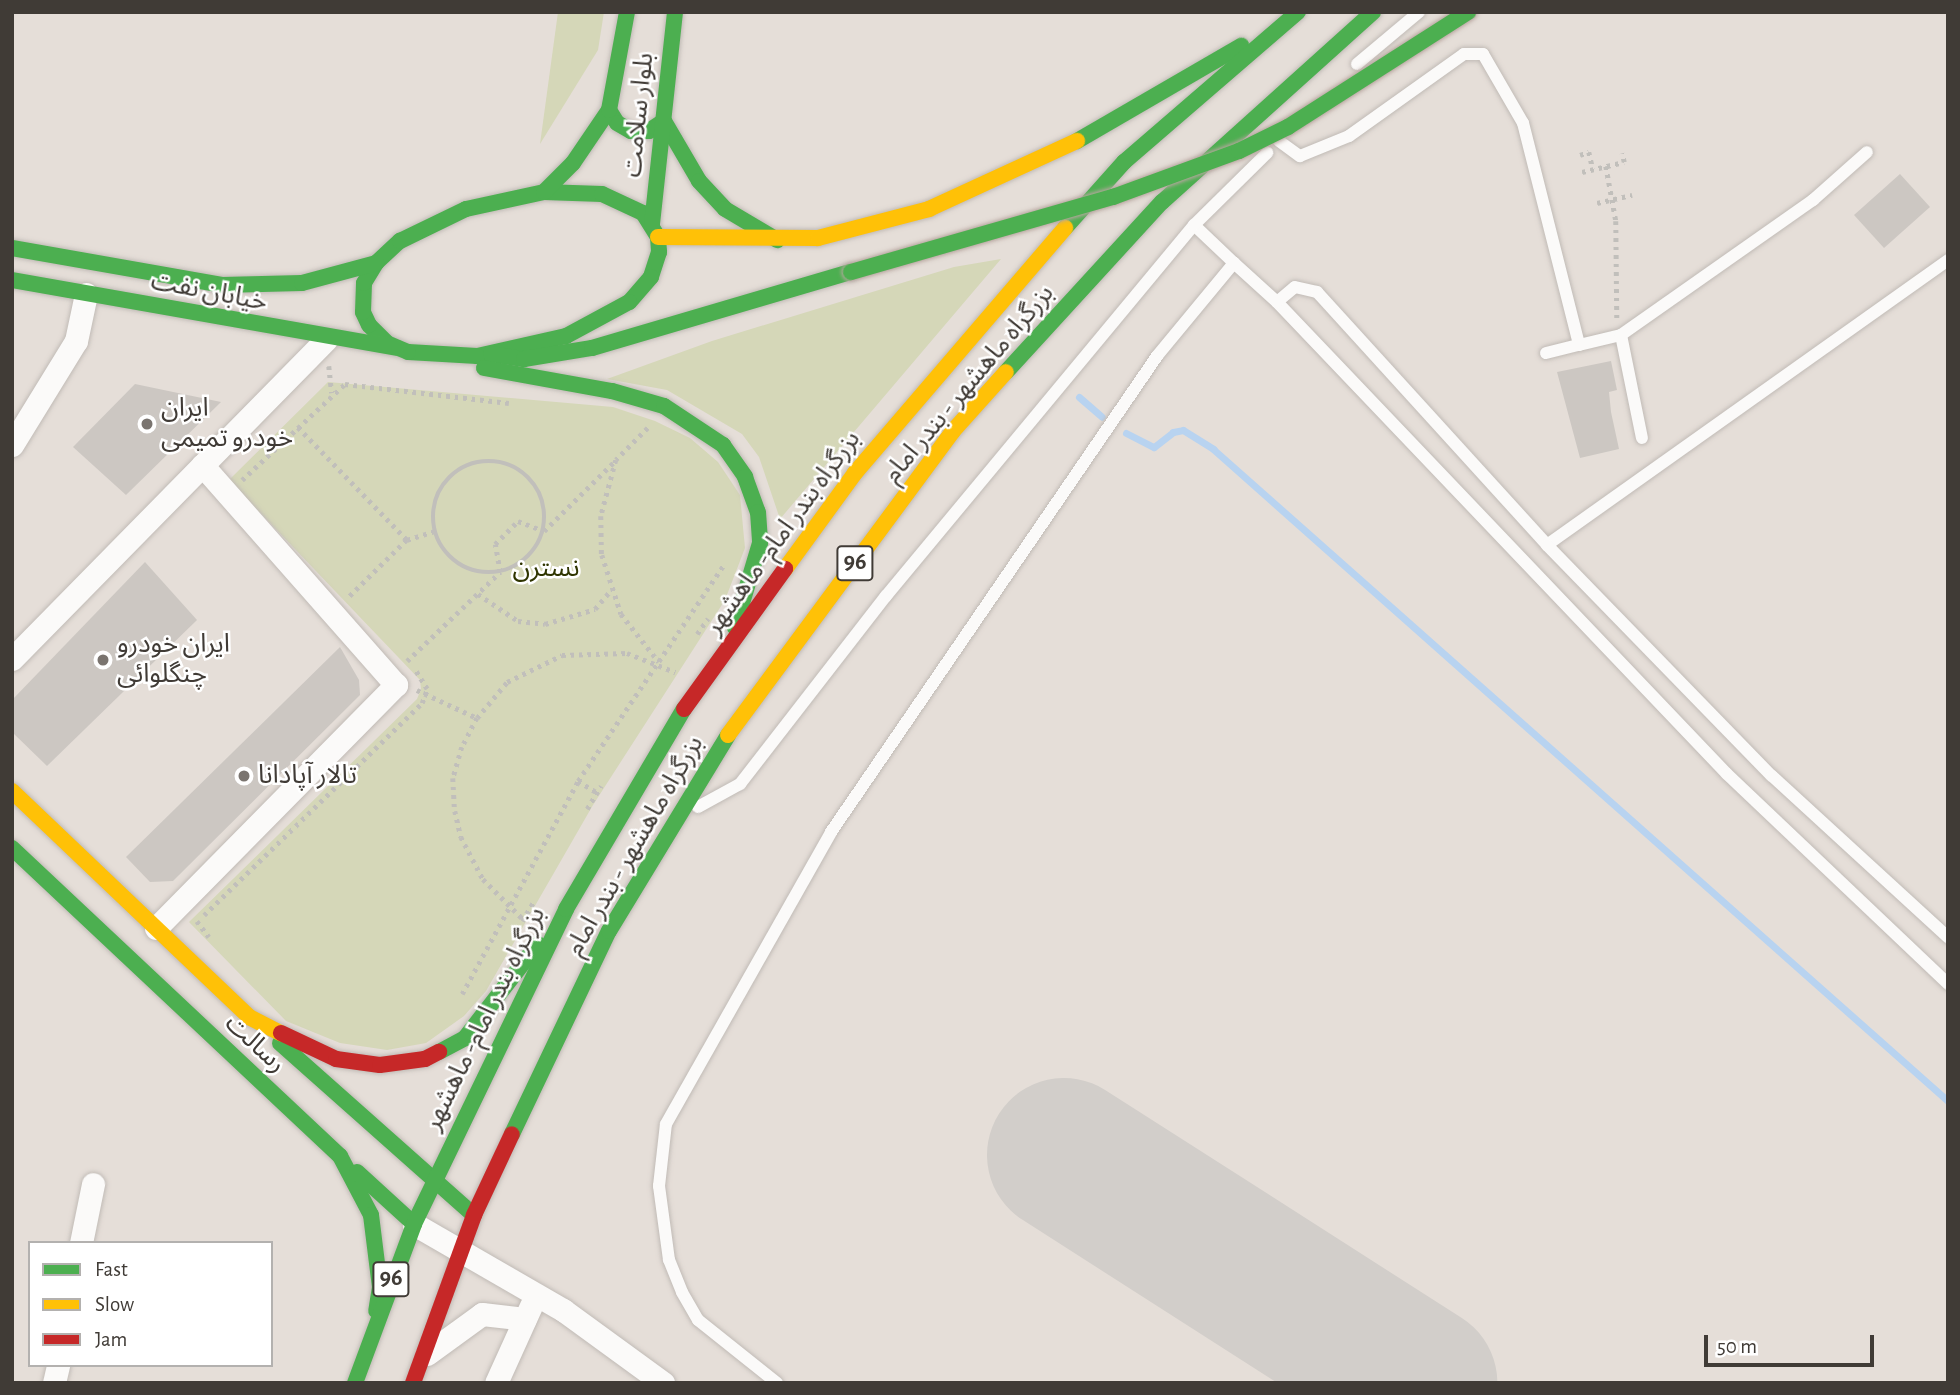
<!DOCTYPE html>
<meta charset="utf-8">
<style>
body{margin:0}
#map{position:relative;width:1960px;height:1395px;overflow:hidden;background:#e5ded8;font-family:"Alegreya Sans","Noto Sans Arabic",sans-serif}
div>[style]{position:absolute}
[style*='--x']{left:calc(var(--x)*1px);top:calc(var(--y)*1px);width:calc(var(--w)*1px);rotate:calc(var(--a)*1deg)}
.green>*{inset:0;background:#d5d7b8}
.stream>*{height:7px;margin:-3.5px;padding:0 3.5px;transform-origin:3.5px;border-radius:3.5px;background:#b8d3f0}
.runway>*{height:154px;margin:-77px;padding:0 77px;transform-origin:77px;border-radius:77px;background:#d2ceca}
.building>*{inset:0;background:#ccc7c2}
.path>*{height:4.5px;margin-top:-2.25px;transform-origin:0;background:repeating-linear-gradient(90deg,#c1bfbb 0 3.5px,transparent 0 8.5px)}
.path>.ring{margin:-2.25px;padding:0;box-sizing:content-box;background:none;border:4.5px solid #c1bfbb;border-radius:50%}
.roads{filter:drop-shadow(0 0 2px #c1bbb6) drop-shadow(0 0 2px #c1bbb6)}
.lane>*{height:12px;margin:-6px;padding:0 6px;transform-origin:6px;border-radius:6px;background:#fbfaf9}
.street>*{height:23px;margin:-11.5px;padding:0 11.5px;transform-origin:11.5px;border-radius:11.5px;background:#fbfaf9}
.fast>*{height:16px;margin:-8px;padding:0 8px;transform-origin:8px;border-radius:8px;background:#4caf50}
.slow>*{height:16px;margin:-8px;padding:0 8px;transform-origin:8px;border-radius:8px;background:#ffc107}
.jam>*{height:16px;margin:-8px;padding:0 8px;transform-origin:8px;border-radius:8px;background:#c62828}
.bridges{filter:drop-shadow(0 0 2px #b7a69f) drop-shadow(0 0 2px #b7a69f)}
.fast-bridge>*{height:16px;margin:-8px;padding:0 8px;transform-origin:8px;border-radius:8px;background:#4caf50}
.dots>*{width:19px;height:19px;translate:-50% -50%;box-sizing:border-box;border:4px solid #fff;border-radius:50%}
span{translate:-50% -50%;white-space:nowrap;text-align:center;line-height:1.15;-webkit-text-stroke:5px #fff;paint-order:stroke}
.shield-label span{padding:2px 5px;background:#fff;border:2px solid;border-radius:5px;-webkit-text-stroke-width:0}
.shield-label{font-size:24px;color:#403b36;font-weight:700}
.street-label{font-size:26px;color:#403b36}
.poi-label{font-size:26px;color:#403b36}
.left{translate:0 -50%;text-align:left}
.park-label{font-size:26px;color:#2f3500}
.frame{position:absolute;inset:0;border:14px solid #403b36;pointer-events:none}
.legend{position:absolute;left:28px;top:1241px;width:245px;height:126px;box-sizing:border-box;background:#fff;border:2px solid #b3b1af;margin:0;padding:9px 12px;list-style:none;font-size:21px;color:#403b36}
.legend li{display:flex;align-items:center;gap:14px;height:35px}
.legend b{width:35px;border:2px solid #b3b1af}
.scale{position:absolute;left:1704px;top:1335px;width:170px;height:32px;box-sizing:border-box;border:4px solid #403b36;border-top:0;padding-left:9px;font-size:21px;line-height:24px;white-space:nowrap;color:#403b36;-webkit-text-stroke:5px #fff;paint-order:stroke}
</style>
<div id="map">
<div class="green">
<i style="clip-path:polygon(558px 12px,604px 12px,598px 50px,540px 144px)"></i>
<i style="clip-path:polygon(1001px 259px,780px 519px,759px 457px,742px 434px,667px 390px,607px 379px,712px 341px,954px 267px)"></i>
<i style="clip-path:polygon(328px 382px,613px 407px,655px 421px,690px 438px,718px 462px,740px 495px,745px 548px,725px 600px,593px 805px,486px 991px,464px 1016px,426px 1043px,387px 1050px,340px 1043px,286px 1021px,189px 922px,417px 699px,421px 689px,420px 680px,229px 480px)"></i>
</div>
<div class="stream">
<i style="--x:1079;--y:397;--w:30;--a:41"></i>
<i style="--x:1126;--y:433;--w:31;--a:27"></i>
<i style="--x:1154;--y:447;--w:24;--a:-38"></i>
<i style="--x:1173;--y:432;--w:10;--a:-11"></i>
<i style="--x:1183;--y:430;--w:36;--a:32"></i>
<i style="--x:1213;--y:449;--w:983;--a:41.58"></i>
</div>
<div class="runway">
<i style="--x:1064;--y:1155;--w:423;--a:32.6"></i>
</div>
<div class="building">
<i style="clip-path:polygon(1900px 174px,1930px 207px,1884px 248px,1854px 215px)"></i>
<i style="clip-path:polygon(1611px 361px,1617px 390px,1609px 392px,1611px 412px,1619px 449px,1580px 458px,1557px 372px)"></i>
<i style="clip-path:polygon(135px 384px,221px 402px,126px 495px,73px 447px)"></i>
<i style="clip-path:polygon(145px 562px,197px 620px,47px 766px,12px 732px,12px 700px)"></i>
<i style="clip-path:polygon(340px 647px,359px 680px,360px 695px,173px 881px,150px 882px,126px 857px)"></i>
</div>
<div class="path">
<i style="--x:1580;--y:155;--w:9;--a:-18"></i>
<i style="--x:1589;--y:152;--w:17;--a:77"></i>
<i style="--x:1606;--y:166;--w:56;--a:79.7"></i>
<i style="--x:1616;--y:221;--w:97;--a:89.4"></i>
<i style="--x:1582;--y:172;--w:43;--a:-13.4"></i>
<i style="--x:1624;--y:162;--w:9;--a:-103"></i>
<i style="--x:1597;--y:203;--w:36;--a:-13"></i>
<i style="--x:329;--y:366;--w:27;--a:84"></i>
<i style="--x:298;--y:427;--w:157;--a:46"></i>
<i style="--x:407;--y:540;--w:83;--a:135.5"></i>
<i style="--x:648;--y:428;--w:45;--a:135"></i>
<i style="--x:616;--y:460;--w:58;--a:105"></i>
<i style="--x:601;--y:516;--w:39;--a:89"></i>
<i style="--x:602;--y:555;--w:62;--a:72.1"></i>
<i style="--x:621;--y:614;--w:61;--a:51.6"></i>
<i class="ring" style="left:433px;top:461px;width:107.5px;height:107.5px"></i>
<i style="--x:242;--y:480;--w:141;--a:-43"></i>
<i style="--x:345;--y:384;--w:165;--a:6.6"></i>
<i style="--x:407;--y:540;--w:28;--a:-18"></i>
<i style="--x:478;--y:594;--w:48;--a:34"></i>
<i style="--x:518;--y:621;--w:27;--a:6"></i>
<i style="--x:545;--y:624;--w:52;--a:-16.7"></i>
<i style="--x:595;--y:609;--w:23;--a:-50"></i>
<i style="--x:697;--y:634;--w:19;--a:-55"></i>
<i style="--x:407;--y:661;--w:129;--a:-43.7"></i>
<i style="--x:500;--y:572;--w:28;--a:-100"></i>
<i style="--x:495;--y:544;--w:33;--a:-45"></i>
<i style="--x:518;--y:521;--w:28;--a:21"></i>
<i style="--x:544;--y:531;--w:101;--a:-44.6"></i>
<i style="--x:417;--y:690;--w:66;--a:25"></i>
<i style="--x:477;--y:718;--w:33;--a:117"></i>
<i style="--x:462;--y:747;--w:32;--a:106"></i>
<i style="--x:453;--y:778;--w:33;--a:87"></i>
<i style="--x:455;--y:811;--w:27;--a:77"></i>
<i style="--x:461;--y:837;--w:47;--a:62.4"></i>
<i style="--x:483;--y:879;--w:57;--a:45"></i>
<i style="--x:477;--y:718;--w:47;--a:-50.2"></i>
<i style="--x:507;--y:682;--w:61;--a:-26.1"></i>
<i style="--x:562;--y:655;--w:65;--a:-1.8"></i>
<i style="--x:627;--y:653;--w:52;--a:21.6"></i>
<i style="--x:578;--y:781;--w:23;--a:31"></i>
<i style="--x:587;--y:809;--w:27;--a:-59"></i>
<i style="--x:204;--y:915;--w:304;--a:-44.2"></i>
<i style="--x:422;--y:703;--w:15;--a:-70"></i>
<i style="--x:427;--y:689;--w:25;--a:-122"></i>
<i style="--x:197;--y:921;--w:20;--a:53"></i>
<i style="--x:522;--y:921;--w:23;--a:-59"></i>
<i style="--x:462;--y:994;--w:243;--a:-61.4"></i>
<i style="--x:578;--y:781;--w:259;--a:-56"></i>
</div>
<div class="roads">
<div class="lane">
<i style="--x:1357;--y:64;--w:81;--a:-40"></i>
<i style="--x:1279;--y:141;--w:26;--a:36"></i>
<i style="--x:1300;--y:156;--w:53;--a:-22.2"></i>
<i style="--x:1349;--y:136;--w:141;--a:-35.5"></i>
<i style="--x:1464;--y:54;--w:19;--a:0"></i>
<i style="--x:1483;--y:54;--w:80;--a:59.9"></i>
<i style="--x:1523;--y:123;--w:229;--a:75.8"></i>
<i style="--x:1579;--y:345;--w:43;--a:-13.4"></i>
<i style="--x:1621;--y:335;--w:235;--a:-35.1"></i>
<i style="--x:1813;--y:200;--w:72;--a:-41.6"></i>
<i style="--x:1194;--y:225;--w:55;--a:43.5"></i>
<i style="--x:1277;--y:302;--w:652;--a:46.37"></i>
<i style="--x:1727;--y:774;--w:305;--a:43.5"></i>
<i style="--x:1621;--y:335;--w:105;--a:78.5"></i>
<i style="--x:1546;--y:353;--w:34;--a:-14"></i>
<i style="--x:1547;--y:545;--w:492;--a:-35.4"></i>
<i style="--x:698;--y:807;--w:48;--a:-28.7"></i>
<i style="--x:740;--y:784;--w:238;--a:-52.2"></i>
<i style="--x:886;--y:596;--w:482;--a:-50.3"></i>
<i style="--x:1194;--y:225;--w:103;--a:-44.6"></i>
<i style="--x:777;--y:1383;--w:101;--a:-141.4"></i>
<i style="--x:698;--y:1320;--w:32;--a:-120"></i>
<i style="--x:682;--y:1292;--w:35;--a:-112"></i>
<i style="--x:669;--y:1260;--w:75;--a:-97.7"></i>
<i style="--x:659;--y:1186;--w:62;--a:-83.6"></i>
<i style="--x:666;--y:1124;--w:335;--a:-60.5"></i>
<i style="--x:831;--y:832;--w:577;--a:-55.59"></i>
<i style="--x:1157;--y:356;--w:121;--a:-50.4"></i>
<i style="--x:1234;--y:263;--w:58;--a:42.2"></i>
<i style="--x:1277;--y:302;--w:23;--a:-40"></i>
<i style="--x:1295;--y:287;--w:23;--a:13"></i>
<i style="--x:1317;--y:292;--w:342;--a:47.7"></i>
<i style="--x:1547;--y:545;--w:322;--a:45.8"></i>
<i style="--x:1772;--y:776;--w:239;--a:42.5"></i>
</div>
<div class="street">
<i style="--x:12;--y:445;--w:122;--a:-58.4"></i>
<i style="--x:76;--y:341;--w:48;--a:-78"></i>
<i style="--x:12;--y:659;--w:448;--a:-45.5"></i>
<i style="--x:156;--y:928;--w:342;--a:-45.4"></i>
<i style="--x:396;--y:685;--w:293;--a:-131.4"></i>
<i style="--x:414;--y:1224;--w:172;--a:30"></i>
<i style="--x:563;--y:1310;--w:124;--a:36.1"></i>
<i style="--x:81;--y:1243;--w:60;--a:-78.5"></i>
<i style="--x:427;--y:1354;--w:68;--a:-36"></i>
<i style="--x:482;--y:1314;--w:43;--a:6.6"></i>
<i style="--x:54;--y:1383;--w:18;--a:-77"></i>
<i style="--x:496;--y:1383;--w:85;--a:-65.6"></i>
</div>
<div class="fast">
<i style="--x:609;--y:110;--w:15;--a:58"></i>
<i style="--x:617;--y:123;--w:16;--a:30"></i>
<i style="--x:631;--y:131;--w:18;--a:0"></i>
<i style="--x:649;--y:131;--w:18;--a:-34"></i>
<i style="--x:664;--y:121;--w:69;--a:59.7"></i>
<i style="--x:699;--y:181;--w:38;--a:47"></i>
<i style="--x:725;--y:209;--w:61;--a:30.8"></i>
<i style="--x:1077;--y:141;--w:190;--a:-30.1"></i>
<i style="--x:544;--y:192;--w:58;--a:2"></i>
<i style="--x:602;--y:194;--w:45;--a:24.9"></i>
<i style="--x:643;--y:213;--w:28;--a:58"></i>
<i style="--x:658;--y:237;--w:15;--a:86"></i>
<i style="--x:659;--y:252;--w:26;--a:108"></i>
<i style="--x:651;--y:277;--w:33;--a:131"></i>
<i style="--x:629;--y:302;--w:72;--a:151.6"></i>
<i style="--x:566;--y:336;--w:91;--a:167.3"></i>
<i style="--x:477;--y:356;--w:69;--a:-176.7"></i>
<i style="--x:408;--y:352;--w:23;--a:-157"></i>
<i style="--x:387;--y:343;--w:25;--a:-135"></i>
<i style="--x:369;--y:325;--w:14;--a:-115"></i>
<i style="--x:363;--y:312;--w:29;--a:-88"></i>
<i style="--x:364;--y:283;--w:23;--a:-59"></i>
<i style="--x:376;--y:263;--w:33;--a:-43"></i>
<i style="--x:400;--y:241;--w:73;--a:-25.9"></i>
<i style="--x:466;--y:209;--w:80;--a:-12.3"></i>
<i style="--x:544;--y:192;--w:41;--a:-45"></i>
<i style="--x:573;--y:163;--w:64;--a:-55.8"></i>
<i style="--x:609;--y:110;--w:100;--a:-79.6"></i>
<i style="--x:652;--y:224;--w:213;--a:-83.8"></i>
<i style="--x:1065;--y:228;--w:89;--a:-48.2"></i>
<i style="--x:1124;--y:162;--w:230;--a:-40.8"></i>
<i style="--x:12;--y:248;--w:213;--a:10"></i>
<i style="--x:222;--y:285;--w:80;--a:-1.4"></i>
<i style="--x:302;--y:283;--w:77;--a:-15.1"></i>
<i style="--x:12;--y:280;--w:390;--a:10"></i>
<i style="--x:491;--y:354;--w:33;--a:9"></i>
<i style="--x:524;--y:359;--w:69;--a:-9.2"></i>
<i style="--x:592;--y:348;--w:270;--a:-16.4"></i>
<i style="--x:484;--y:368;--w:130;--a:10.2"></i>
<i style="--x:612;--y:391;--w:54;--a:16.1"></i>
<i style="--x:664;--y:406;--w:71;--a:33.5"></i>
<i style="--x:723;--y:445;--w:39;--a:55"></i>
<i style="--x:745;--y:477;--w:37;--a:70"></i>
<i style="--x:758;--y:512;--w:31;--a:86"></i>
<i style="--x:760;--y:543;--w:88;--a:106.6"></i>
<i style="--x:1006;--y:372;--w:231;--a:-47.5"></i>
<i style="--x:1162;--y:202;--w:284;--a:-42"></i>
<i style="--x:12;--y:848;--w:450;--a:43.2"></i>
<i style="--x:340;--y:1156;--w:67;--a:62.3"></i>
<i style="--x:371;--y:1215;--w:73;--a:82.9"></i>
<i style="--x:380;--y:1287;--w:24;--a:99"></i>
<i style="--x:280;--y:1043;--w:259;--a:41.6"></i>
<i style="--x:439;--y:1052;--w:30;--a:-28"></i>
<i style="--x:465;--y:1038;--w:119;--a:-52.2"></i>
<i style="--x:512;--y:1134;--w:225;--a:-64.5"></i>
<i style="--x:609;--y:931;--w:229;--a:-58.7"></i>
<i style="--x:357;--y:1172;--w:77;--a:42.4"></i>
<i style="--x:355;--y:1383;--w:170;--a:-69.6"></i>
<i style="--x:414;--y:1224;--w:350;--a:-64.2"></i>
<i style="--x:566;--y:909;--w:232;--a:-59.5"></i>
</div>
<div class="slow">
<i style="--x:658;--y:237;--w:160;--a:0.4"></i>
<i style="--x:818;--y:238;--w:115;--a:-14.6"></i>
<i style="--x:929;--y:209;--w:163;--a:-24.7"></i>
<i style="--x:785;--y:569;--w:119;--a:-53.9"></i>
<i style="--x:855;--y:473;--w:323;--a:-49.4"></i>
<i style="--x:728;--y:735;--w:378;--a:-53.5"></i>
<i style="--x:953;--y:431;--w:79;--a:-48.1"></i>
<i style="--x:12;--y:791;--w:327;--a:43.6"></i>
<i style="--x:249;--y:1017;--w:36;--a:27"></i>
</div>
<div class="jam">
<i style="--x:684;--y:709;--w:173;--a:-54.2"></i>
<i style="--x:281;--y:1033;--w:61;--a:25.3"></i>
<i style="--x:336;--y:1059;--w:44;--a:7.8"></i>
<i style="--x:380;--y:1065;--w:45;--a:-7.6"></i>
<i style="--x:425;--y:1059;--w:16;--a:-27"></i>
<i style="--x:413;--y:1383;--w:179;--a:-70"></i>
<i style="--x:474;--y:1215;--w:89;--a:-64.9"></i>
</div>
</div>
<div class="bridges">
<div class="fast-bridge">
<i style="--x:851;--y:272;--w:273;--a:-16"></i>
<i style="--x:1113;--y:197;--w:134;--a:-20.1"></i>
<i style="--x:1239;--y:151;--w:55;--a:-26.1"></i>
<i style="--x:1288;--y:127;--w:214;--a:-32.6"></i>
</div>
</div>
<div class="dots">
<i style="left:147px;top:424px;background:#7a746f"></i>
<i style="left:103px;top:660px;background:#7a746f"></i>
<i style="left:244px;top:776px;background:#7a746f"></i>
</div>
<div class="shield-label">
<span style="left:855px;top:563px">96</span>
<span style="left:391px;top:1279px">96</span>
</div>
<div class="street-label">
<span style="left:639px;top:115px;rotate:-84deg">بلوار سلامت</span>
<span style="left:209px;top:292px;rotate:11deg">خیابان نفت</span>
<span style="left:969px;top:384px;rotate:-50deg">بزرگراه ماهشهر - بندر امام</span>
<span style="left:783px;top:533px;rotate:-54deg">بزرگراه بندر امام- ماهشهر</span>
<span style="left:635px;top:846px;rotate:-60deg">بزرگراه ماهشهر - بندر امام</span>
<span style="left:485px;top:1019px;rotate:-64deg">بزرگراه بندر امام- ماهشهر</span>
<span style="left:255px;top:1044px;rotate:43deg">رسالت</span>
</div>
<div class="poi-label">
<span class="left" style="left:161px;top:424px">ایران<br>خودرو تمیمی</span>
<span class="left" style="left:117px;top:660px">ایران خودرو<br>چنگلوائی</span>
<span class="left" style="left:258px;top:776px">تالار آپادانا</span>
</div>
<div class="park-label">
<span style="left:546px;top:569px">نسترن</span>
</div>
<div class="frame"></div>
<ul class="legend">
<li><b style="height:9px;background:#4caf50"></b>Fast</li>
<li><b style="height:9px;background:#ffc107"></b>Slow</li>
<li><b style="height:9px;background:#c62828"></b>Jam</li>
</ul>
<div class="scale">50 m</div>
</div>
